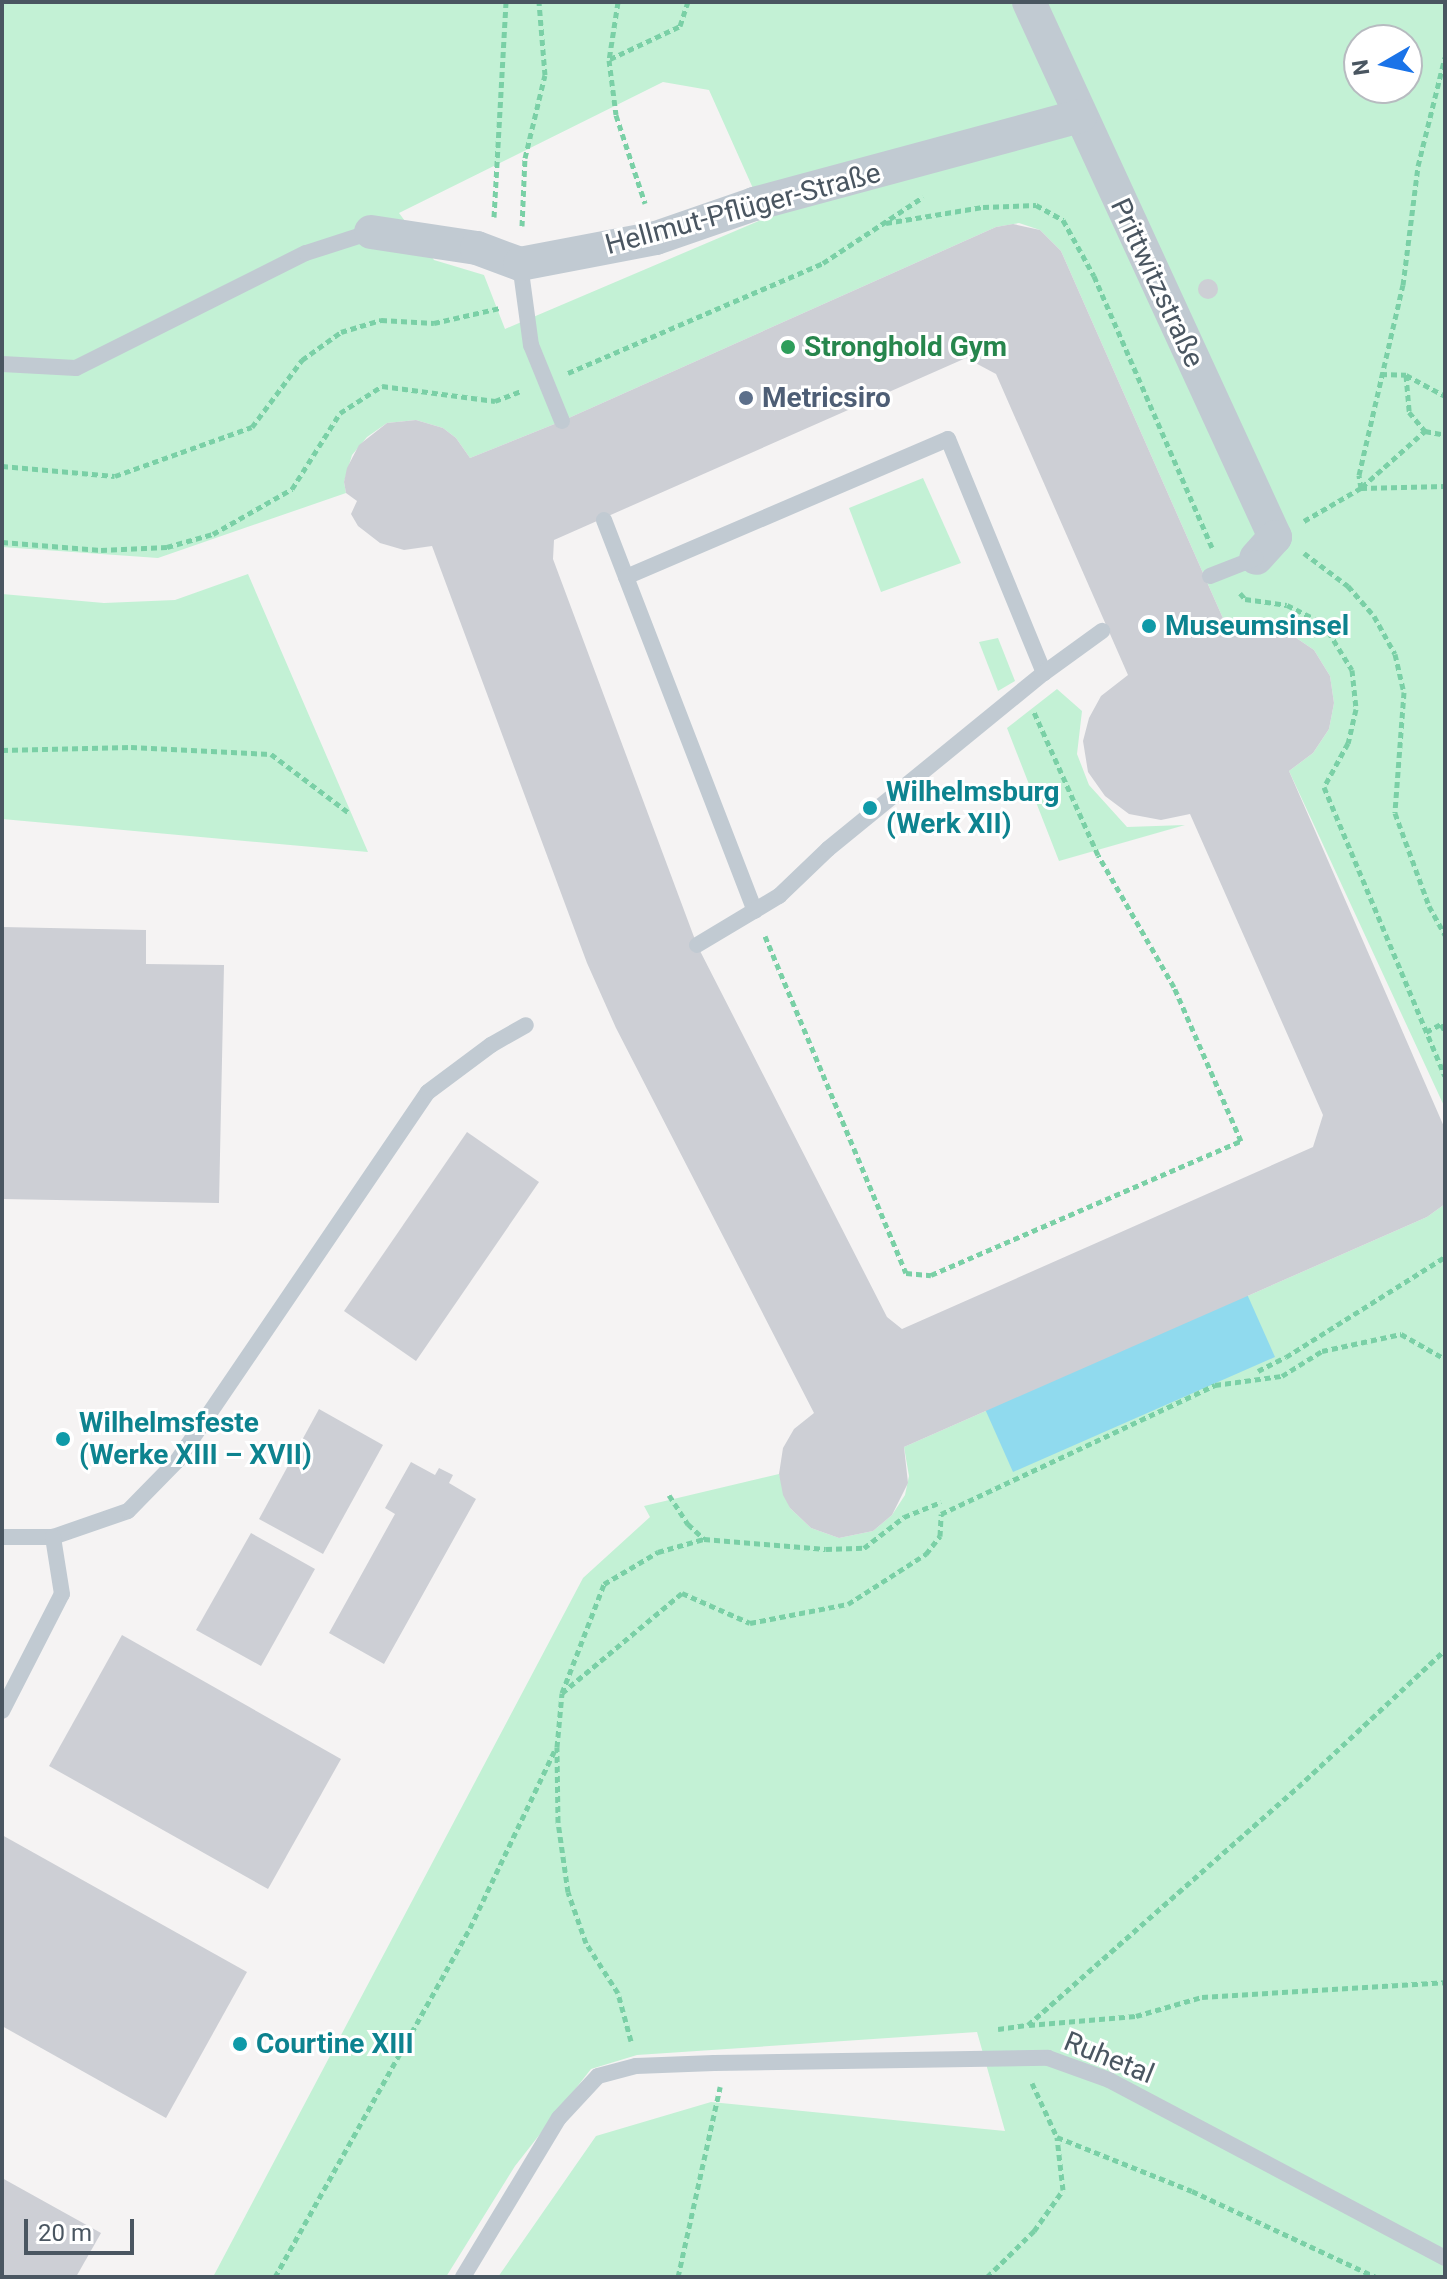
<!DOCTYPE html>
<meta charset="utf-8">
<style>
body{margin:0}
#map{position:relative;width:1447px;height:2279px;overflow:hidden;background:#f5f3f3;font-family:Roboto,sans-serif}
div>[style]{position:absolute}
[style*='--x']{left:calc(var(--x)*1px);top:calc(var(--y)*1px);width:calc(var(--w)*1px);rotate:calc(var(--a)*1deg)}
.green>*{inset:0;background:#c3f1d5}
.water>*{inset:0;background:#90daee}
.building>*{inset:0;background:#cdcfd5}
.round{border-radius:50%}
.path>*{height:5px;margin-top:-2.5px;transform-origin:0;background:repeating-linear-gradient(90deg,#7ad0a6 0 6px,transparent 0 10px)}
.service>*{height:16px;margin:-8px;padding:0 8px;transform-origin:8px;border-radius:8px;background:#c1cad2}
.minor>*{height:34px;margin:-17px;padding:0 17px;transform-origin:17px;border-radius:17px;background:#c1cad2}
.service-bridge>*{height:16px;margin:-8px;padding:0 8px;transform-origin:8px;border-radius:8px;background:#c1cad2}
.dots>*{width:22px;height:22px;translate:-50% -50%;box-sizing:border-box;border:4px solid #fff;border-radius:50%}
span{translate:-50% -50%;white-space:nowrap;text-align:center;line-height:1.15;-webkit-text-stroke:6px #fff;paint-order:stroke}
.street-label{font-size:28px;color:#4a5661}
.leisure-label{font-size:28px;color:#27864d;font-weight:700}
.left{translate:0 -50%;text-align:left}
.service-label{font-size:28px;color:#4e5e75;font-weight:700}
.culture-label{font-size:28px;color:#0d838f;font-weight:700}
.frame{position:absolute;inset:0;border:4px solid #4a5661;pointer-events:none}
.north{position:absolute;left:1343px;top:24px;width:80px;height:80px;box-sizing:border-box;background:#fff;border:2px solid #b7bbc0;border-radius:50%;rotate:261deg;font-size:22px;font-weight:700;line-height:32px;text-align:center;color:#4a5661}
.north::after{content:'';display:block;margin:auto;width:28px;height:36px;background:#1a73e8;clip-path:polygon(50% 0,100% 100%,50% 72%,0 100%)}
.scale{position:absolute;left:24px;top:2219px;width:110px;height:36px;box-sizing:border-box;border:4px solid #4a5661;border-top:0;padding-left:10px;font-size:24px;line-height:28px;white-space:nowrap;color:#4a5661;-webkit-text-stroke:6px #fff;paint-order:stroke}
</style>
<div id="map">
<div class="green">
<i style="clip-path:polygon(evenodd,2px 2px,1445px 2px,1445px 1108px,1289px 771px,1313px 753px,1329px 729px,1334px 703px,1330px 676px,1314px 650px,1283px 629px,1259px 625px,1229px 632px,1061px 251px,1040px 230px,1019px 223px,996px 227px,562px 421px,470px 458px,456px 438px,443px 428px,416px 420px,387px 423px,367px 437px,352px 455px,344px 482px,346px 493px,158px 558px,2px 547px,2px 2px,1359px 40px,1407px 40px,1407px 88px,1359px 88px,1359px 40px,2px 2px,663px 82px,709px 90px,760px 204px,761px 220px,505px 329px,484px 275px,434px 260px,399px 213px,663px 82px)"></i>
<i style="clip-path:polygon(923px 478px,961px 563px,881px 592px,849px 508px)"></i>
<i style="clip-path:polygon(248px 574px,368px 852px,2px 819px,2px 594px,104px 603px,175px 600px)"></i>
<i style="clip-path:polygon(998px 638px,1015px 681px,998px 691px,979px 642px)"></i>
<i style="clip-path:polygon(1057px 689px,1082px 711px,1077px 754px,1089px 785px,1127px 827px,1185px 825px,1059px 861px,1007px 728px)"></i>
<i style="clip-path:polygon(1445px 1204px,1445px 2277px,498px 2277px,596px 2136px,711px 2102px,1005px 2131px,977px 2032px,637px 2055px,591px 2069px,515px 2166px,446px 2277px,213px 2277px,583px 1578px,650px 1517px,644px 1506px,779px 1474px,790px 1508px,811px 1528px,839px 1538px,873px 1531px,892px 1515px,905px 1495px,909px 1476px,904px 1447px,1427px 1217px)"></i>
</div>
<div class="water">
<i style="clip-path:polygon(1247px 1294px,1275px 1357px,1013px 1472px,985px 1409px)"></i>
</div>
<div class="building">
<i style="clip-path:polygon(evenodd,1013px 224px,1040px 230px,1061px 251px,1229px 632px,1259px 625px,1283px 629px,1314px 650px,1330px 676px,1334px 703px,1329px 729px,1313px 753px,1289px 771px,1445px 1129px,1445px 1204px,1427px 1217px,904px 1447px,908px 1483px,892px 1515px,873px 1531px,839px 1538px,811px 1528px,790px 1508px,783px 1495px,779px 1474px,783px 1448px,794px 1429px,814px 1413px,616px 1028px,587px 963px,432px 546px,404px 550px,380px 543px,358px 526px,351px 514px,357px 501px,346px 493px,344px 482px,347px 468px,359px 445px,387px 423px,416px 420px,443px 428px,456px 438px,470px 458px,562px 421px,996px 227px,1013px 224px,966px 358px,996px 374px,1128px 675px,1101px 696px,1089px 718px,1083px 741px,1088px 772px,1105px 796px,1129px 814px,1161px 820px,1190px 814px,1323px 1115px,1313px 1147px,902px 1329px,887px 1317px,697px 945px,553px 559px,554px 540px,966px 358px)"></i>
<i class="round" style="left:1198px;top:279px;width:20px;height:20px"></i>
<i style="clip-path:polygon(2px 927px,146px 930px,146px 964px,224px 965px,219px 1203px,2px 1199px)"></i>
<i style="clip-path:polygon(467px 1132px,539px 1182px,416px 1361px,344px 1311px)"></i>
<i style="clip-path:polygon(319px 1409px,383px 1445px,323px 1554px,259px 1519px)"></i>
<i style="clip-path:polygon(411px 1462px,435px 1475px,439px 1468px,453px 1475px,449px 1483px,476px 1499px,384px 1664px,329px 1633px,395px 1514px,385px 1508px)"></i>
<i style="clip-path:polygon(251px 1533px,315px 1569px,261px 1666px,196px 1630px)"></i>
<i style="clip-path:polygon(122px 1635px,341px 1759px,268px 1889px,49px 1766px)"></i>
<i style="clip-path:polygon(2px 1835px,247px 1972px,166px 2118px,2px 2026px)"></i>
<i style="clip-path:polygon(2px 2178px,101px 2233px,76px 2277px,2px 2277px)"></i>
</div>
<div class="path">
<i style="--x:618;--y:2;--w:59;--a:98.8"></i>
<i style="--x:609;--y:60;--w:55;--a:82.7"></i>
<i style="--x:616;--y:115;--w:93;--a:71.8"></i>
<i style="--x:610;--y:59;--w:77;--a:-25.2"></i>
<i style="--x:680;--y:26;--w:25;--a:-72"></i>
<i style="--x:494;--y:217;--w:215;--a:-86.8"></i>
<i style="--x:886;--y:223;--w:98;--a:-9.4"></i>
<i style="--x:983;--y:207;--w:53;--a:-2.2"></i>
<i style="--x:1036;--y:205;--w:31;--a:29"></i>
<i style="--x:1063;--y:220;--w:64;--a:61"></i>
<i style="--x:1094;--y:276;--w:296;--a:66.5"></i>
<i style="--x:522;--y:226;--w:68;--a:-87.5"></i>
<i style="--x:525;--y:158;--w:85;--a:-76.5"></i>
<i style="--x:545;--y:75;--w:73;--a:-94.7"></i>
<i style="--x:568;--y:373;--w:278;--a:-23.3"></i>
<i style="--x:823;--y:263;--w:120;--a:-33.4"></i>
<i style="--x:1381;--y:374;--w:25;--a:2"></i>
<i style="--x:1406;--y:375;--w:44;--a:28.3"></i>
<i style="--x:1406;--y:375;--w:37;--a:85"></i>
<i style="--x:1409;--y:412;--w:25;--a:50"></i>
<i style="--x:1425;--y:431;--w:20;--a:11"></i>
<i style="--x:2;--y:466;--w:113;--a:5.1"></i>
<i style="--x:115;--y:476;--w:145;--a:-19.7"></i>
<i style="--x:252;--y:427;--w:84;--a:-53.3"></i>
<i style="--x:302;--y:360;--w:48;--a:-35.7"></i>
<i style="--x:341;--y:332;--w:42;--a:-16.7"></i>
<i style="--x:381;--y:320;--w:53;--a:3.2"></i>
<i style="--x:434;--y:323;--w:68;--a:-12.8"></i>
<i style="--x:1362;--y:487;--w:84;--a:-41.6"></i>
<i style="--x:1361;--y:488;--w:13;--a:-99"></i>
<i style="--x:1359;--y:475;--w:195;--a:-77"></i>
<i style="--x:1403;--y:285;--w:120;--a:-82.8"></i>
<i style="--x:1418;--y:166;--w:112;--a:-76.1"></i>
<i style="--x:1304;--y:521;--w:66;--a:-30.1"></i>
<i style="--x:1361;--y:488;--w:84;--a:-1.4"></i>
<i style="--x:2;--y:542;--w:99;--a:4.6"></i>
<i style="--x:101;--y:550;--w:66;--a:-2.6"></i>
<i style="--x:167;--y:547;--w:48;--a:-15.8"></i>
<i style="--x:213;--y:534;--w:91;--a:-29.7"></i>
<i style="--x:292;--y:489;--w:90;--a:-57.7"></i>
<i style="--x:340;--y:413;--w:50;--a:-32.7"></i>
<i style="--x:382;--y:386;--w:114;--a:7.6"></i>
<i style="--x:495;--y:401;--w:28;--a:-21"></i>
<i style="--x:1304;--y:553;--w:55;--a:36.9"></i>
<i style="--x:1348;--y:586;--w:40;--a:49"></i>
<i style="--x:1374;--y:616;--w:43;--a:61.1"></i>
<i style="--x:1395;--y:654;--w:39;--a:77"></i>
<i style="--x:1404;--y:692;--w:121;--a:94.3"></i>
<i style="--x:1395;--y:813;--w:99;--a:69.9"></i>
<i style="--x:1429;--y:906;--w:33;--a:61"></i>
<i style="--x:1240;--y:593;--w:8;--a:50"></i>
<i style="--x:1245;--y:599;--w:42;--a:8.1"></i>
<i style="--x:1287;--y:605;--w:40;--a:26.6"></i>
<i style="--x:1323;--y:623;--w:55;--a:58.3"></i>
<i style="--x:1352;--y:670;--w:39;--a:84"></i>
<i style="--x:1356;--y:709;--w:35;--a:103"></i>
<i style="--x:1348;--y:743;--w:50;--a:118.6"></i>
<i style="--x:1324;--y:787;--w:313;--a:67.3"></i>
<i style="--x:2;--y:750;--w:129;--a:-1.3"></i>
<i style="--x:131;--y:747;--w:140;--a:2.9"></i>
<i style="--x:271;--y:754;--w:98;--a:37.1"></i>
<i style="--x:765;--y:936;--w:365;--a:67.3"></i>
<i style="--x:906;--y:1273;--w:25;--a:5"></i>
<i style="--x:931;--y:1275;--w:338;--a:-23.4"></i>
<i style="--x:1241;--y:1141;--w:168;--a:-113.5"></i>
<i style="--x:1174;--y:987;--w:152;--a:-119.9"></i>
<i style="--x:1098;--y:855;--w:157;--a:-114.1"></i>
<i style="--x:1426;--y:1032;--w:17;--a:-28"></i>
<i style="--x:1441;--y:1024;--w:8;--a:60"></i>
<i style="--x:1258;--y:1371;--w:31;--a:-27"></i>
<i style="--x:1286;--y:1357;--w:188;--a:-32.2"></i>
<i style="--x:669;--y:1495;--w:35;--a:57"></i>
<i style="--x:688;--y:1524;--w:22;--a:43"></i>
<i style="--x:704;--y:1539;--w:122;--a:4.7"></i>
<i style="--x:826;--y:1549;--w:38;--a:-2"></i>
<i style="--x:864;--y:1548;--w:51;--a:-37.8"></i>
<i style="--x:904;--y:1517;--w:40;--a:-22"></i>
<i style="--x:562;--y:1693;--w:156;--a:-39.8"></i>
<i style="--x:682;--y:1593;--w:74;--a:23.8"></i>
<i style="--x:750;--y:1623;--w:100;--a:-11"></i>
<i style="--x:848;--y:1604;--w:93;--a:-32.7"></i>
<i style="--x:926;--y:1554;--w:23;--a:-52"></i>
<i style="--x:940;--y:1536;--w:22;--a:-87"></i>
<i style="--x:941;--y:1514;--w:303;--a:-25.2"></i>
<i style="--x:1215;--y:1385;--w:68;--a:-7.7"></i>
<i style="--x:1282;--y:1376;--w:47;--a:-32"></i>
<i style="--x:1322;--y:1351;--w:81;--a:-12.1"></i>
<i style="--x:1401;--y:1334;--w:51;--a:29.6"></i>
<i style="--x:1029;--y:2025;--w:107;--a:-4.8"></i>
<i style="--x:1136;--y:2016;--w:69;--a:-16.1"></i>
<i style="--x:1202;--y:1997;--w:243;--a:-3.5"></i>
<i style="--x:998;--y:2029;--w:30;--a:-8"></i>
<i style="--x:1028;--y:2025;--w:360;--a:-41.4"></i>
<i style="--x:1298;--y:1787;--w:201;--a:-43"></i>
<i style="--x:631;--y:2041;--w:50;--a:-105.2"></i>
<i style="--x:618;--y:1993;--w:59;--a:-122.6"></i>
<i style="--x:586;--y:1943;--w:54;--a:-109.4"></i>
<i style="--x:568;--y:1892;--w:71;--a:-98.1"></i>
<i style="--x:558;--y:1822;--w:75;--a:-90.8"></i>
<i style="--x:557;--y:1747;--w:54;--a:-84.7"></i>
<i style="--x:562;--y:1693;--w:117;--a:-68.9"></i>
<i style="--x:604;--y:1584;--w:63;--a:-30.7"></i>
<i style="--x:658;--y:1552;--w:48;--a:-15.8"></i>
<i style="--x:1032;--y:2083;--w:60;--a:65.2"></i>
<i style="--x:1057;--y:2137;--w:145;--a:21.8"></i>
<i style="--x:1192;--y:2191;--w:203;--a:25.1"></i>
<i style="--x:275;--y:2277;--w:400;--a:-60.8"></i>
<i style="--x:470;--y:1928;--w:199;--a:-64.5"></i>
<i style="--x:678;--y:2277;--w:195;--a:-77.5"></i>
<i style="--x:987;--y:2277;--w:66;--a:-44.4"></i>
<i style="--x:1034;--y:2231;--w:50;--a:-54.7"></i>
<i style="--x:1063;--y:2190;--w:53;--a:-96.5"></i>
</div>
<div class="service">
<i style="--x:520;--y:264;--w:82;--a:82.3"></i>
<i style="--x:2;--y:364;--w:74;--a:3.1"></i>
<i style="--x:76;--y:368;--w:257;--a:-26.6"></i>
<i style="--x:306;--y:253;--w:68;--a:-17.9"></i>
<i style="--x:604;--y:520;--w:419;--a:68.9"></i>
<i style="--x:626;--y:577;--w:350;--a:-23.2"></i>
<i style="--x:948;--y:439;--w:253;--a:67.7"></i>
<i style="--x:697;--y:945;--w:96;--a:-30.9"></i>
<i style="--x:779;--y:896;--w:68;--a:-43.8"></i>
<i style="--x:828;--y:849;--w:279;--a:-39.2"></i>
<i style="--x:1044;--y:673;--w:72;--a:-35.9"></i>
<i style="--x:2;--y:1537;--w:51;--a:0"></i>
<i style="--x:53;--y:1537;--w:79;--a:-19.1"></i>
<i style="--x:128;--y:1511;--w:70;--a:-45.6"></i>
<i style="--x:177;--y:1461;--w:446;--a:-55.8"></i>
<i style="--x:428;--y:1092;--w:79;--a:-36.7"></i>
<i style="--x:491;--y:1045;--w:40;--a:-29.7"></i>
<i style="--x:2;--y:1711;--w:131;--a:-62.9"></i>
<i style="--x:62;--y:1594;--w:58;--a:-99"></i>
<i style="--x:463;--y:2277;--w:186;--a:-58.9"></i>
<i style="--x:559;--y:2118;--w:57;--a:-47.1"></i>
<i style="--x:598;--y:2076;--w:39;--a:-15"></i>
<i style="--x:636;--y:2066;--w:78;--a:-2.2"></i>
<i style="--x:714;--y:2063;--w:334;--a:-0.9"></i>
<i style="--x:1048;--y:2058;--w:65;--a:19.8"></i>
<i style="--x:1109;--y:2080;--w:380;--a:27.9"></i>
</div>
<div class="minor">
<i style="--x:1029;--y:2;--w:589;--a:65.31"></i>
<i style="--x:1275;--y:537;--w:28;--a:132"></i>
<i style="--x:371;--y:232;--w:107;--a:8.6"></i>
<i style="--x:477;--y:248;--w:46;--a:20.4"></i>
<i style="--x:520;--y:264;--w:138;--a:-10.8"></i>
<i style="--x:656;--y:238;--w:104;--a:-19.1"></i>
<i style="--x:754;--y:204;--w:338;--a:-15.1"></i>
</div>
<div class="service-bridge">
<i style="--x:531;--y:345;--w:82;--a:67.8"></i>
<i style="--x:1210;--y:576;--w:49;--a:-21.4"></i>
</div>
<div class="dots">
<i style="left:788px;top:347px;background:#2e9e5b"></i>
<i style="left:746px;top:398px;background:#5c6f8a"></i>
<i style="left:1149px;top:626px;background:#0f9aa8"></i>
<i style="left:870px;top:808px;background:#0f9aa8"></i>
<i style="left:63px;top:1439px;background:#0f9aa8"></i>
<i style="left:240px;top:2044px;background:#0f9aa8"></i>
</div>
<div class="street-label">
<span style="left:743px;top:209px;rotate:-15deg">Hellmut-Pflüger-Straße</span>
<span style="left:1157px;top:283px;rotate:65deg">Prittwitzstraße</span>
<span style="left:1109px;top:2058px;rotate:22deg">Ruhetal</span>
</div>
<div class="leisure-label">
<span class="left" style="left:804px;top:347px">Stronghold Gym</span>
</div>
<div class="service-label">
<span class="left" style="left:762px;top:398px">Metricsiro</span>
</div>
<div class="culture-label">
<span class="left" style="left:1165px;top:626px">Museumsinsel</span>
<span class="left" style="left:886px;top:808px">Wilhelmsburg<br>(Werk XII)</span>
<span class="left" style="left:79px;top:1439px">Wilhelmsfeste<br>(Werke XIII – XVII)</span>
<span class="left" style="left:256px;top:2044px">Courtine XIII</span>
</div>
<div class="frame"></div>
<div class="north">N</div>
<div class="scale">20 m</div>
</div>
